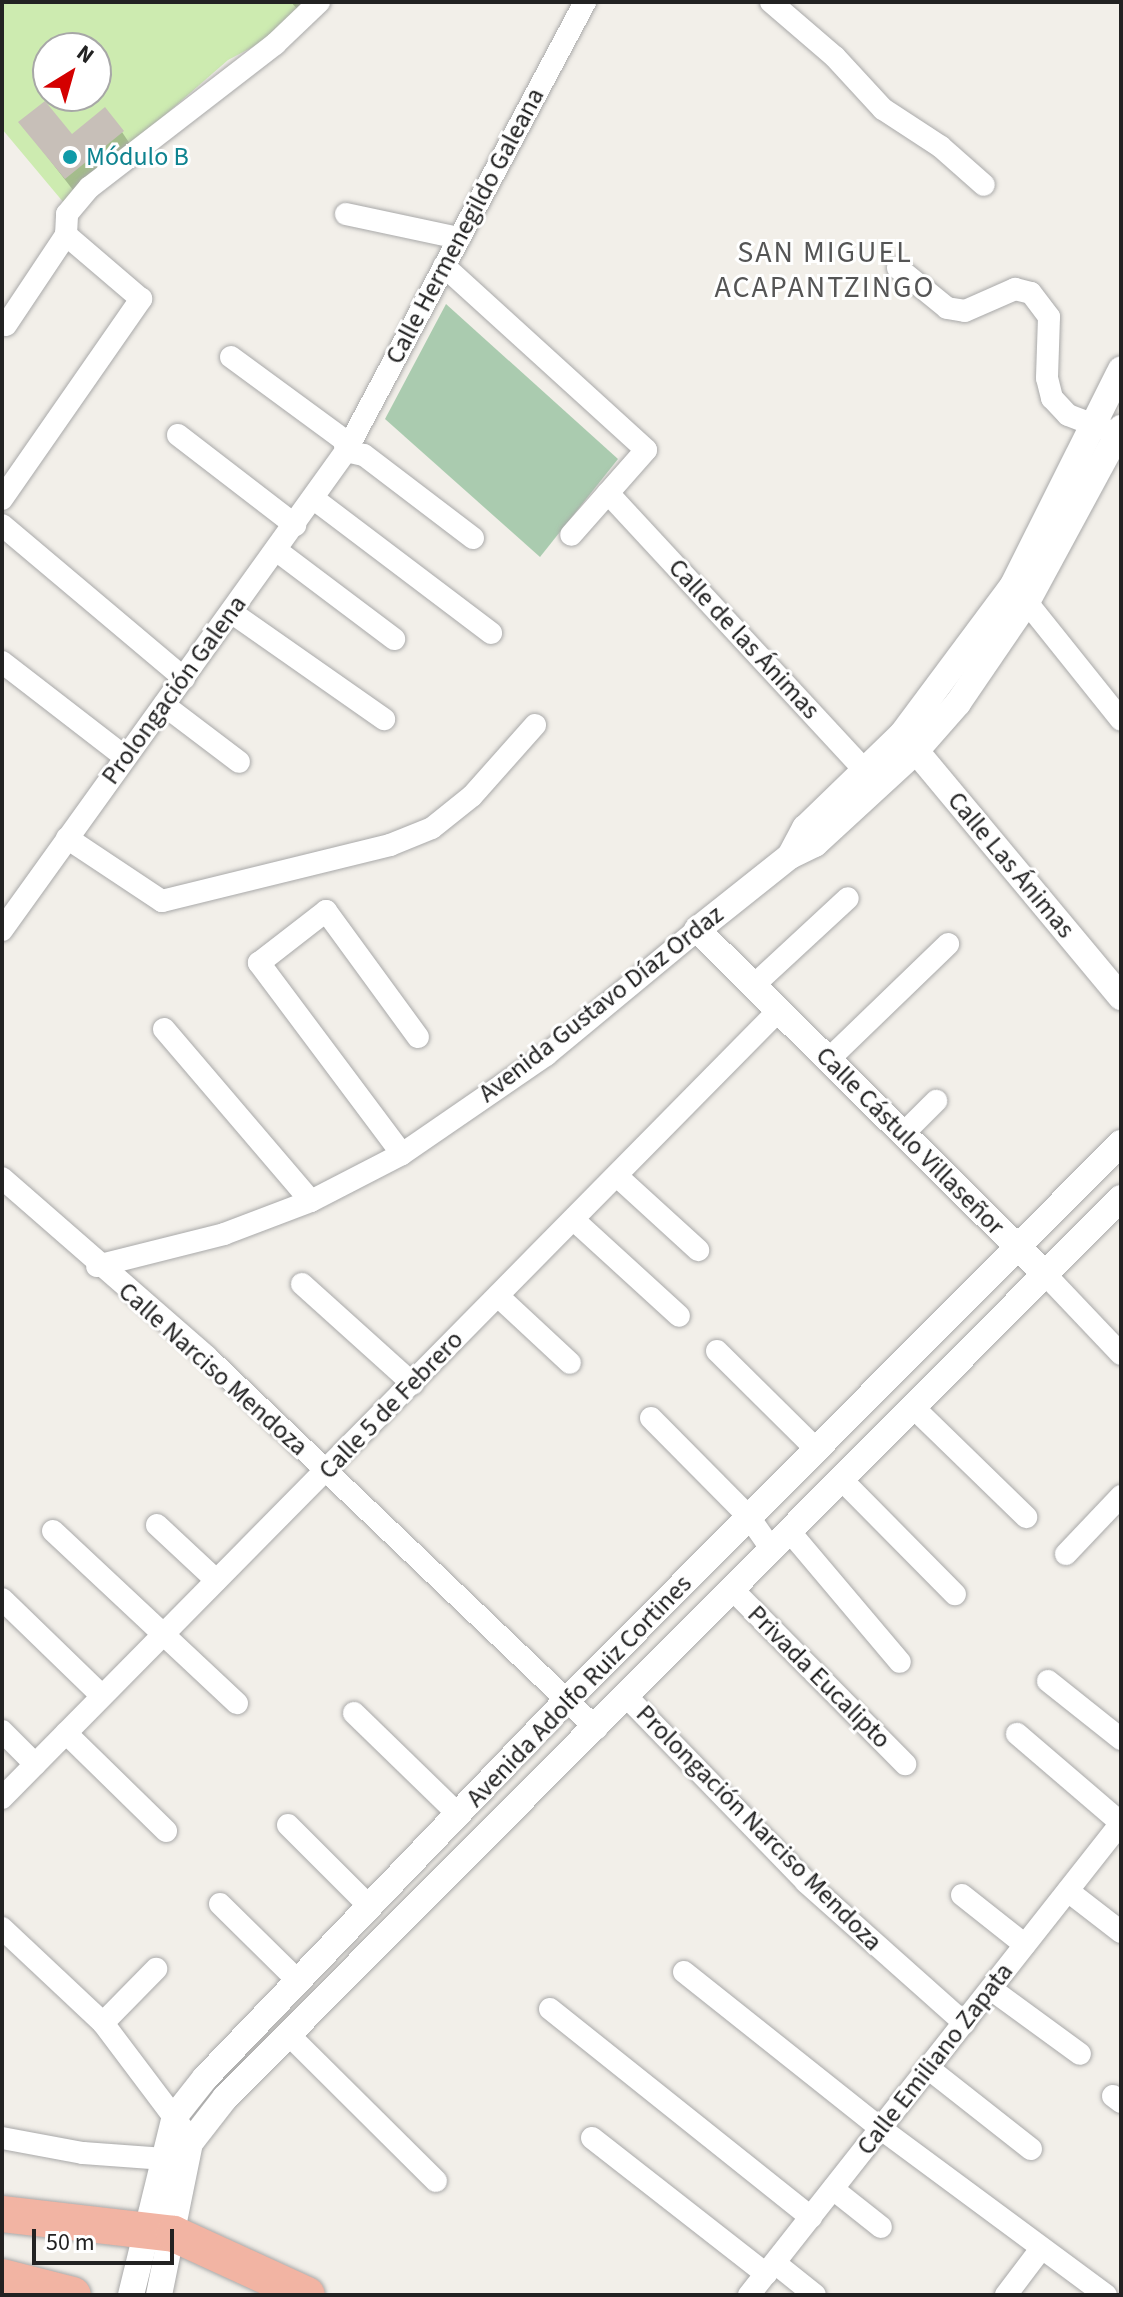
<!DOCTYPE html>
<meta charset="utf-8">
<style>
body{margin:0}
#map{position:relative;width:1123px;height:2297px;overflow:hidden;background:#f2efe9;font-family:"Source Sans 3",sans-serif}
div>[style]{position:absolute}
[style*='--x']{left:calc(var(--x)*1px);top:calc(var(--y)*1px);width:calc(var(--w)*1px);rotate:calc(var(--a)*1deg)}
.grass>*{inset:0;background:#cdebb0}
.cemetery>*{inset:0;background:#aacbaf}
.shadow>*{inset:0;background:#0003}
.building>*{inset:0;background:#c7bfb8}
.roads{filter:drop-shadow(0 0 2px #a9a9a9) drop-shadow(0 0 2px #a9a9a9)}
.minor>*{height:22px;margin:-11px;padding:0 11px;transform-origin:11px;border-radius:11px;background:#fff}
.tertiary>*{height:26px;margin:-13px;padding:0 13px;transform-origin:13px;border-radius:13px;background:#fff}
.trunk>*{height:36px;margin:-18px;padding:0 18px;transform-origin:18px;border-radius:18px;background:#f2b4a3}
.dots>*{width:22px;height:22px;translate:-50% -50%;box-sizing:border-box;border:4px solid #fff;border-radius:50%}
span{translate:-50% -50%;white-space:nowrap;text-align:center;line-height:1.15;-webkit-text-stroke:6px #fff;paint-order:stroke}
.culture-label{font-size:26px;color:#0d838f}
.left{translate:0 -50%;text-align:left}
.street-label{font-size:26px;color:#222}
.quarter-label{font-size:30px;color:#555;letter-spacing:2px}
.frame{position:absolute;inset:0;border:4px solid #222;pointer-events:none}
.north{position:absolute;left:32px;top:32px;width:80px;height:80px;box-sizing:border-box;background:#fff;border:2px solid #a7a7a7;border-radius:50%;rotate:37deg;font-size:22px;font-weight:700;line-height:32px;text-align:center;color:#222}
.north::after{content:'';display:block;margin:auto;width:28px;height:36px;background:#d40000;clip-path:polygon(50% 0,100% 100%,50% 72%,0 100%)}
.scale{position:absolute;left:32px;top:2229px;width:142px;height:36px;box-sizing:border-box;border:4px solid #222;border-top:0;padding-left:10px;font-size:24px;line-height:28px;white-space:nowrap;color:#222;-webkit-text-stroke:6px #fff;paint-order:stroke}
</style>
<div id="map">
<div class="grass">
<i style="clip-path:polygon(evenodd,2px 2px,309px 2px,279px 33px,228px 60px,64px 203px,2px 129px,2px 2px,48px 48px,96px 48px,96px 96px,48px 96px,48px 48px)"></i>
</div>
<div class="cemetery">
<i style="clip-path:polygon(446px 304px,618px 459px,540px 557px,385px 419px)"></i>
</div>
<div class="shadow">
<i style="clip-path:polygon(291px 2px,306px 2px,298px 10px)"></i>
<i style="clip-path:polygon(21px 123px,71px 137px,122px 132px,130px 144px,73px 190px)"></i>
</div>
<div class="building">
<i style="clip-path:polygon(45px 101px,72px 134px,105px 107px,124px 131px,65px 179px,18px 122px)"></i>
</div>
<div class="roads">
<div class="minor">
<i style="--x:771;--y:2;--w:84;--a:40.7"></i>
<i style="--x:835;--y:57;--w:71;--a:47.3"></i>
<i style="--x:883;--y:109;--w:69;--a:33.2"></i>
<i style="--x:941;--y:147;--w:57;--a:41.5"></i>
<i style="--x:346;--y:214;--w:116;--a:12"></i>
<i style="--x:444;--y:266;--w:273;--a:42.3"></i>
<i style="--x:646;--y:450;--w:113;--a:131.4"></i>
<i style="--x:898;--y:268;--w:63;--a:39.2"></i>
<i style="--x:947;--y:308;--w:18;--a:9"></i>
<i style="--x:965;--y:311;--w:55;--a:-23.7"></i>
<i style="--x:1015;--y:289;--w:16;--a:14"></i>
<i style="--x:1031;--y:293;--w:30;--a:53"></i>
<i style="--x:1049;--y:317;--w:61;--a:91.9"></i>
<i style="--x:1047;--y:378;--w:21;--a:76"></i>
<i style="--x:1052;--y:398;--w:23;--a:47"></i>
<i style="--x:1068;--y:415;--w:42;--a:21"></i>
<i style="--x:6;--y:325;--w:108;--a:-56.3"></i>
<i style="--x:231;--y:357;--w:140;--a:36.3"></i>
<i style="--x:344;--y:440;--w:11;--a:80"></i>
<i style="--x:178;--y:435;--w:148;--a:37.6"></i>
<i style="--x:346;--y:451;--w:18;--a:13"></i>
<i style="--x:364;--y:455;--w:137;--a:37.3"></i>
<i style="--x:608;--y:493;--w:394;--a:47.2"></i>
<i style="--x:2;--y:499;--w:244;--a:-55.2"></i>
<i style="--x:141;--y:299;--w:99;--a:-139.5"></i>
<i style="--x:66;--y:235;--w:21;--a:-87"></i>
<i style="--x:67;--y:214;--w:35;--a:-50"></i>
<i style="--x:90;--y:187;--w:234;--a:-37.7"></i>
<i style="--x:275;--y:44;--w:61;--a:-43.7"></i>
<i style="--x:314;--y:499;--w:222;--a:37.1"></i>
<i style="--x:2;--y:525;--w:238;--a:40.1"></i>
<i style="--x:276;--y:550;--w:148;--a:37"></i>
<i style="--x:1017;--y:590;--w:166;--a:51.3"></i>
<i style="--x:231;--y:612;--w:187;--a:35"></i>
<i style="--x:2;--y:662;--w:155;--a:37.7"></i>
<i style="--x:164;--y:705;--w:94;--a:37.2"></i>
<i style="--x:67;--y:838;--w:114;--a:33.6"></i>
<i style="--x:162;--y:901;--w:235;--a:-13.8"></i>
<i style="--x:390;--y:845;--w:45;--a:-22"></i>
<i style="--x:432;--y:828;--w:51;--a:-38.7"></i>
<i style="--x:472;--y:796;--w:95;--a:-48.4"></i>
<i style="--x:2;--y:930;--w:590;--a:-54.32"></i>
<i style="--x:346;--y:451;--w:509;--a:-61.97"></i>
<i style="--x:753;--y:986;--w:129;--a:-42.8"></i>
<i style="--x:164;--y:1029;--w:226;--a:49.5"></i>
<i style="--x:828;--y:1060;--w:167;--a:-44"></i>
<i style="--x:903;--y:1134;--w:47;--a:-45"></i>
<i style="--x:402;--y:1154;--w:239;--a:-126.8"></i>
<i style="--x:259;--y:963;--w:85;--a:-37.8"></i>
<i style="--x:326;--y:911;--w:156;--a:53.9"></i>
<i style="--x:617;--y:1176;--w:110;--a:42.4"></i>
<i style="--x:2;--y:1178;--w:272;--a:41.1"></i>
<i style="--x:207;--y:1357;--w:538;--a:43.64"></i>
<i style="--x:574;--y:1220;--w:142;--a:42.4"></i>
<i style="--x:97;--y:1266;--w:131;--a:-14.1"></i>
<i style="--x:224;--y:1234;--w:93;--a:-20.8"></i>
<i style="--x:311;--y:1201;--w:102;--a:-27.3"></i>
<i style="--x:402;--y:1154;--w:175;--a:-34.5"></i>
<i style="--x:546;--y:1055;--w:196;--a:-39.6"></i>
<i style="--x:1045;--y:1274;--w:110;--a:46.5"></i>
<i style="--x:302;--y:1284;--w:149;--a:42"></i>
<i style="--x:498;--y:1296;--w:98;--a:42.9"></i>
<i style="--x:717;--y:1351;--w:138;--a:44.7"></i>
<i style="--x:913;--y:1407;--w:158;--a:44.2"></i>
<i style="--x:651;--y:1418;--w:139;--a:45.3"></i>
<i style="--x:749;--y:1517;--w:40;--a:55.1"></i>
<i style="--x:841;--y:1479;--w:162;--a:45.3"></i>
<i style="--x:157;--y:1525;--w:81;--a:43"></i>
<i style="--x:53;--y:1531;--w:252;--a:43.1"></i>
<i style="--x:790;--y:1532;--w:170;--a:49.8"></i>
<i style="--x:1066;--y:1554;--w:80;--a:-46.5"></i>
<i style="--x:733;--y:1590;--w:245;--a:45.3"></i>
<i style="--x:2;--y:1599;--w:139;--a:44.1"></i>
<i style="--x:1048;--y:1681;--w:93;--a:38.5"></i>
<i style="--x:627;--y:1697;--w:257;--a:45.9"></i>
<i style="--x:806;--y:1882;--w:212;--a:41.7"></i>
<i style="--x:354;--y:1713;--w:146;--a:44.2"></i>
<i style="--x:2;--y:1731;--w:47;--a:45"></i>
<i style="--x:66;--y:1733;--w:140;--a:44.4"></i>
<i style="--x:2;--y:1798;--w:1105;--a:-45.4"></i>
<i style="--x:288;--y:1825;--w:115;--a:45"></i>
<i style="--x:1068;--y:1891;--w:67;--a:37.7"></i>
<i style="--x:962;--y:1895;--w:80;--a:38.4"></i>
<i style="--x:220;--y:1904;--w:111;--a:44.6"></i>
<i style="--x:2;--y:1928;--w:139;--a:43.2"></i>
<i style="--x:103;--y:2023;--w:131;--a:53"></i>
<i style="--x:684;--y:1972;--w:251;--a:38.5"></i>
<i style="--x:880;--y:2128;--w:281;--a:36.5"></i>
<i style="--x:991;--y:1989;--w:110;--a:36.1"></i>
<i style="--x:550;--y:2009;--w:334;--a:38.6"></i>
<i style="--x:103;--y:2023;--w:76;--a:-45.5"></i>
<i style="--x:289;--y:2035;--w:207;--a:44.8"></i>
<i style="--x:928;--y:2068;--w:131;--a:38.2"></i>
<i style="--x:1113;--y:2096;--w:10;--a:37"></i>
<i style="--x:2;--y:2138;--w:82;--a:10.5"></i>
<i style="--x:83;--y:2153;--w:96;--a:4.2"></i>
<i style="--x:592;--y:2138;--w:221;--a:38"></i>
<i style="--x:833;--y:2189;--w:61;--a:38.4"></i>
<i style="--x:775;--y:2263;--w:51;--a:38.7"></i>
<i style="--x:749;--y:2295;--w:601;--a:-51.76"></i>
<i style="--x:1121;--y:1823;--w:137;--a:-139.4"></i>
<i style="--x:1006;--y:2295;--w:56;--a:-52.9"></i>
</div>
<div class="tertiary">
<i style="--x:906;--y:739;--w:336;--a:50.2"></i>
<i style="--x:790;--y:856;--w:32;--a:-62"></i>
<i style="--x:805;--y:828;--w:135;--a:-44.1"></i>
<i style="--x:902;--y:734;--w:186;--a:-53.3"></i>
<i style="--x:1013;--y:585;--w:241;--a:-63.4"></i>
<i style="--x:1045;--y:1274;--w:489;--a:-135.3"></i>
<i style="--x:697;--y:930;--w:119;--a:-38.5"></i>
<i style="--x:790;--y:856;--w:28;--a:-26"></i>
<i style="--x:815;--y:844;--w:137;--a:-42.6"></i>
<i style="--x:916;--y:751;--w:64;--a:-48.8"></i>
<i style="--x:958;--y:703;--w:122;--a:-55.7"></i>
<i style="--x:1027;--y:602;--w:198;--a:-61.6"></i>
<i style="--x:131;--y:2295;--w:184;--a:-76.2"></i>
<i style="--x:175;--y:2116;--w:48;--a:-51.7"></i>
<i style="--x:205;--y:2078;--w:523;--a:-46.24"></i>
<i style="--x:567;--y:1700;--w:786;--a:-45.15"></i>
<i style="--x:159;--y:2295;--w:155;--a:-78.5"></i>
<i style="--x:190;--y:2143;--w:57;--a:-52.1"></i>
<i style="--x:225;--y:2098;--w:1270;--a:-45.13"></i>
</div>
<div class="trunk">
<i style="--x:2;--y:2214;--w:173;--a:6.6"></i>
<i style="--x:174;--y:2234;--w:146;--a:24.6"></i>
<i style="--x:2;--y:2277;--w:73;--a:14.2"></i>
</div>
</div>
<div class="dots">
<i style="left:70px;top:157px;background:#0f9aa8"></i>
</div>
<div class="culture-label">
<span class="left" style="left:86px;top:157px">Módulo B</span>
</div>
<div class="street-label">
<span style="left:465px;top:226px;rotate:-62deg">Calle Hermenegildo Galeana</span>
<span style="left:744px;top:639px;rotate:47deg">Calle de las Ánimas</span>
<span style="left:174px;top:690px;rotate:-54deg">Prolongación Galena</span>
<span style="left:1011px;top:865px;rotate:50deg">Calle Las Ánimas</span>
<span style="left:601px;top:1004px;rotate:-38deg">Avenida Gustavo Díaz Ordaz</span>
<span style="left:910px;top:1141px;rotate:45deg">Calle Cástulo Villaseñor</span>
<span style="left:213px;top:1369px;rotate:42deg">Calle Narciso Mendoza</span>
<span style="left:391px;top:1405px;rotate:-46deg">Calle 5 de Febrero</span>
<span style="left:819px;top:1677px;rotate:45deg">Privada Eucalipto</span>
<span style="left:579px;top:1691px;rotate:-46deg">Avenida Adolfo Ruiz Cortines</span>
<span style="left:759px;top:1828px;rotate:45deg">Prolongación Narciso Mendoza</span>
<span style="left:935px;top:2059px;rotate:-52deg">Calle Emiliano Zapata</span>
</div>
<div class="quarter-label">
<span style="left:825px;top:270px">SAN MIGUEL<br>ACAPANTZINGO</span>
</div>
<div class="frame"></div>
<div class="north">N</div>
<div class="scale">50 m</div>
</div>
